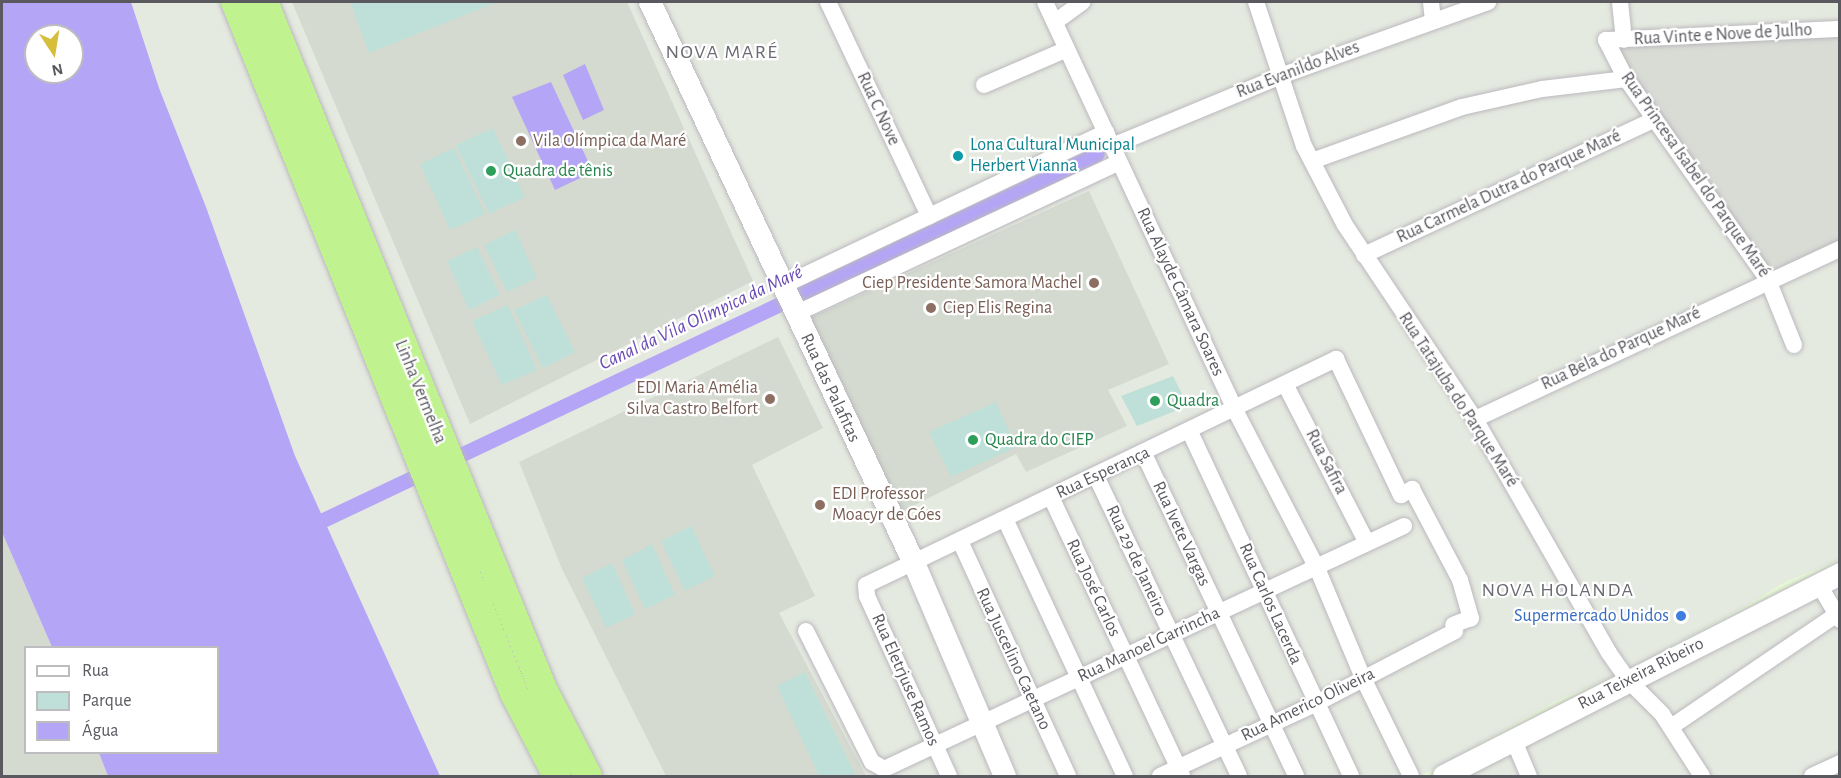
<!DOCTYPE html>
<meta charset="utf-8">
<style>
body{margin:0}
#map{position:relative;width:1841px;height:778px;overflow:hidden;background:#e5eae0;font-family:"Alegreya Sans",sans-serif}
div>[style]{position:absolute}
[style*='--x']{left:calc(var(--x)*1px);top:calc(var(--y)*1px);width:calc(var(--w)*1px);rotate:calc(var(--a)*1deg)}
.commercial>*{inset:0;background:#e7f9d6}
.industrial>*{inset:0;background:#d9dcd5}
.education>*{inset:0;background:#d4dacf}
.green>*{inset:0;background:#bfe0d8}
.water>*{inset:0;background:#b5a5f6}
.canal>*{height:15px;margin:-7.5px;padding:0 7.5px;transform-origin:7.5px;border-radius:7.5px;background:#b5a5f6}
.roads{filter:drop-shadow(0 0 2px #bbb8be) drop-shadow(0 0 2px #bbb8be)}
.street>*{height:16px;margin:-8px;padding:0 8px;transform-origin:8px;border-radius:8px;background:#fff}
.secondary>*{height:22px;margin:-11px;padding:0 11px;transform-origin:11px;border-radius:11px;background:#fff}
.highway>*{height:28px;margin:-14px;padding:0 14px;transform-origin:14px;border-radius:14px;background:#c0f290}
.dots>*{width:16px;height:16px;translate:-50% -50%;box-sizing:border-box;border:3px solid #fff;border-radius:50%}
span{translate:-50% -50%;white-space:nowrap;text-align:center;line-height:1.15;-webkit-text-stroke:4.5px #fff;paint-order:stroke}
.street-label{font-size:18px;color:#5b5960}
.education-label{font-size:18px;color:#785e54}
.left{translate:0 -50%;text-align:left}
.right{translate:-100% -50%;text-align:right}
.culture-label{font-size:18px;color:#0d838f}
.leisure-label{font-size:18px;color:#27864d}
.shop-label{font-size:18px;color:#366cbe}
.neighbourhood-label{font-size:20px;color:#6c6a72;letter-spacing:1.5px}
.water-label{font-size:20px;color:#694bb5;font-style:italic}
.frame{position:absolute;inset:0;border:3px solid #5b5960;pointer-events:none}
.legend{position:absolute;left:24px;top:646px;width:195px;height:108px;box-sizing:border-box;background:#fff;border:2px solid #bdbdbf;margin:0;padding:8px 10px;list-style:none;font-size:18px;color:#5b5960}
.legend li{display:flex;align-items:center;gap:12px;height:30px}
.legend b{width:30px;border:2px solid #bdbdbf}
.north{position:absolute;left:24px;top:24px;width:60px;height:60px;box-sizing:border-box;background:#fff;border:2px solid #bdbdbf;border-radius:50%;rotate:168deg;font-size:16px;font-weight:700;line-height:24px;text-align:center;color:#5b5960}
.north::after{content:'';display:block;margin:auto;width:21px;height:27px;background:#d7be3a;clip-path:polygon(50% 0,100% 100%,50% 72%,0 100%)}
</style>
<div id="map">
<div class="commercial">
<i style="clip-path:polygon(1839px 560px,1839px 582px,1461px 776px,1421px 776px,1554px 702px,1626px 670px,1739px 610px,1785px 582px)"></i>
</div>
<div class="industrial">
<i style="clip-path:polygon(1839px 35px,1839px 249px,1773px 277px,1613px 50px,1615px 46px)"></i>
</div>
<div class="education">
<i style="clip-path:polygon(292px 2px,627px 2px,753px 281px,470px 424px)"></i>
<i style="clip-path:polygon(1089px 191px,1169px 364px,1108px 390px,1127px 426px,1026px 472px,1016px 454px,899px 513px,805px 320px)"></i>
<i style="clip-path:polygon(778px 337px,823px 428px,752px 465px,815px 596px,779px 613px,866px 776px,666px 776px,562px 569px,519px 462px)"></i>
<i style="clip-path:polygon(2px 532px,52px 647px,26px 648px,26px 752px,99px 753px,108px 776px,2px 776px)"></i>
</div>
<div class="green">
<i style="clip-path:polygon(350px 2px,498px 2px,369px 53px)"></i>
<i style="clip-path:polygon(493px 128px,525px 197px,489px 214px,456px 145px)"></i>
<i style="clip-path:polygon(454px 148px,485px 214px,450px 230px,420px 164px)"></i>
<i style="clip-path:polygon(515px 230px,537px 278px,507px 292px,484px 245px)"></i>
<i style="clip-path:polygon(477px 247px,500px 295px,469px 310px,447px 261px)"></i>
<i style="clip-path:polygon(547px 295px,575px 352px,543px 368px,514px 310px)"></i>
<i style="clip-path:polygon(508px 305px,537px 370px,502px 385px,472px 321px)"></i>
<i style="clip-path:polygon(1173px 376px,1188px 406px,1137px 426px,1121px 396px)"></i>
<i style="clip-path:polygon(996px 402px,1016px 447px,951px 477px,929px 432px)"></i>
<i style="clip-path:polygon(691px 526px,715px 576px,685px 591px,661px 541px)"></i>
<i style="clip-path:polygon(652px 544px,675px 595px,645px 609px,622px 560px)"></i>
<i style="clip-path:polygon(612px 563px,635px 614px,606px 628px,582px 578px)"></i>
<i style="clip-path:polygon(805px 672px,856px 776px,819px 776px,777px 686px)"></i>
</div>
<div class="water">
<i style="clip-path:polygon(evenodd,2px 2px,131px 2px,159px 88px,206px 207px,295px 456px,440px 776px,108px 776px,99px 753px,218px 752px,218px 648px,52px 647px,2px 532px,2px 2px,36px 36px,72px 36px,72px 72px,36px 72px,36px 36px)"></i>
<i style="clip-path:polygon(585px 64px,604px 110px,583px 120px,563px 75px)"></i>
<i style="clip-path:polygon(551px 82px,593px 172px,555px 190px,512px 97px)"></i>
</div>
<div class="canal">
<i style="--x:323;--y:520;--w:856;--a:-25.31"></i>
</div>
<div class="roads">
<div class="street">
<i style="--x:828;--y:2;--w:237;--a:64.7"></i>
<i style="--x:1045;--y:2;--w:448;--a:65"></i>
<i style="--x:1234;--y:408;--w:180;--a:62.6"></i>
<i style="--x:1317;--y:568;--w:119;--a:67.3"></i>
<i style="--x:1363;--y:678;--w:109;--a:63.9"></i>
<i style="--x:1256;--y:2;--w:152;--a:71.6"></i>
<i style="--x:1304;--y:146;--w:89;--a:62.6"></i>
<i style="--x:1345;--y:225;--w:234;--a:56.2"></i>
<i style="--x:1475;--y:419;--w:270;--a:60.2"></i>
<i style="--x:1609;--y:653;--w:33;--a:55"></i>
<i style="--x:1628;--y:680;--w:48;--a:45"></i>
<i style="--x:1662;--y:714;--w:74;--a:57.2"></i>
<i style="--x:1431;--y:2;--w:18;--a:84"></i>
<i style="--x:1620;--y:2;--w:38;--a:84"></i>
<i style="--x:1055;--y:22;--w:34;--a:-36"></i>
<i style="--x:984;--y:85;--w:90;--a:-23.4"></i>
<i style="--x:1112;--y:146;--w:185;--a:-22.5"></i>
<i style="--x:1283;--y:75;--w:218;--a:-19.6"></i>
<i style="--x:1312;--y:161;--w:159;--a:-19.8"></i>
<i style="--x:1462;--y:107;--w:82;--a:-12.7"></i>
<i style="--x:1542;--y:89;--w:85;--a:-6.8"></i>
<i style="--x:1364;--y:255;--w:321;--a:-25"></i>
<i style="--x:782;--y:286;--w:359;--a:-25.4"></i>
<i style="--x:795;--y:314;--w:358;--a:-25.1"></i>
<i style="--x:1794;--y:345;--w:70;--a:-111.8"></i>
<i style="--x:1768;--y:280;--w:246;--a:-125.2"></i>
<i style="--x:1626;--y:79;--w:44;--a:-117.1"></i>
<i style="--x:1606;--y:40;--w:234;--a:-2.7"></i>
<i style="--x:1285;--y:384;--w:177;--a:62.7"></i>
<i style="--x:1475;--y:419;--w:403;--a:-25"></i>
<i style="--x:1190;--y:432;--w:380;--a:64.9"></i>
<i style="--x:1144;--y:454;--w:356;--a:64.7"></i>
<i style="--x:1096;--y:476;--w:332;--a:64.5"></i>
<i style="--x:1051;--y:497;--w:308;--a:64.8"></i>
<i style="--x:1005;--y:519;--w:284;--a:65"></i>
<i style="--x:960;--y:541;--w:259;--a:65.3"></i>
<i style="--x:1818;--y:583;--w:43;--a:59.3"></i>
<i style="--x:806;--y:631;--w:147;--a:63.3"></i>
<i style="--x:872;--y:762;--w:14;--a:30"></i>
<i style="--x:884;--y:769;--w:574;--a:-25.05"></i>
<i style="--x:1671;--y:727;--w:199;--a:-34.2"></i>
<i style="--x:1514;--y:741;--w:38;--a:67"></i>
<i style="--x:949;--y:776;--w:198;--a:-114.5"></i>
<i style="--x:867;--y:596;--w:11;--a:-95"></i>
<i style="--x:866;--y:585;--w:522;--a:-25.68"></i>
<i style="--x:1336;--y:359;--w:151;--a:64.5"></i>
<i style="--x:1401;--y:495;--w:13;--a:-29"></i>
<i style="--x:1412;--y:489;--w:103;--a:62.2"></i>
<i style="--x:1460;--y:580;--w:40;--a:74"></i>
<i style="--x:1471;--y:618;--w:19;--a:159"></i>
<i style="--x:1160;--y:776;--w:171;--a:-24.9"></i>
<i style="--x:1315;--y:704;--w:158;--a:-27.5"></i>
<i style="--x:1812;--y:776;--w:31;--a:-25"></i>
</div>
<div class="secondary">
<i style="--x:650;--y:2;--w:620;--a:64.8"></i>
<i style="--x:914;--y:563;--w:232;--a:66.9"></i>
<i style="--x:1444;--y:776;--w:445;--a:-27"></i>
</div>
<div class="highway">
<i style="--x:235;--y:2;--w:745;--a:68.01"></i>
<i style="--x:514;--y:693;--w:93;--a:62.6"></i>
<i style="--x:264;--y:2;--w:741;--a:67.9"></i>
<i style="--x:543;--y:689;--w:98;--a:62.7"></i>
</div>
</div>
<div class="dots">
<i style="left:521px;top:141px;background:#8d6e63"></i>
<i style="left:958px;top:156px;background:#0f9aa8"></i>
<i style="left:491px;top:171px;background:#2e9e5b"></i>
<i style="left:1094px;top:283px;background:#8d6e63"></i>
<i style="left:931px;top:308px;background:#8d6e63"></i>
<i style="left:770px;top:399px;background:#8d6e63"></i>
<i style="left:1155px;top:401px;background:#2e9e5b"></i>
<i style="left:973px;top:440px;background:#2e9e5b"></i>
<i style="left:820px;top:505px;background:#8d6e63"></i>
<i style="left:1681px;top:616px;background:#3f7fe0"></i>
</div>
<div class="street-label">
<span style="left:1723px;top:35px;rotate:-3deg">Rua Vinte e Nove de Julho</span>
<span style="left:1298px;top:70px;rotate:-21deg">Rua Evanildo Alves</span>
<span style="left:878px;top:109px;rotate:65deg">Rua C Nove</span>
<span style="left:1695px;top:175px;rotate:55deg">Rua Princesa Isabel do Parque Maré</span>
<span style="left:1509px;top:187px;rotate:-25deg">Rua Carmela Dutra do Parque Maré</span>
<span style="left:1180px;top:292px;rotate:65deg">Rua Alayde Câmara Soares</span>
<span style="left:1621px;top:349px;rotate:-25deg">Rua Bela do Parque Maré</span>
<span style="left:830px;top:388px;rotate:65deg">Rua das Palafitas</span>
<span style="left:420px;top:392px;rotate:68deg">Linha Vermelha</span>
<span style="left:1458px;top:400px;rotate:57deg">Rua Tatajuba do Parque Maré</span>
<span style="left:1326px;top:462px;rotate:63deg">Rua Safira</span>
<span style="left:1103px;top:473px;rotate:-25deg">Rua Esperança</span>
<span style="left:1181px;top:534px;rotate:65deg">Rua Ivete Vargas</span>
<span style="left:1136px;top:561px;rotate:65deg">Rua 29 de Janeiro</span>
<span style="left:1093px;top:588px;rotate:65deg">Rua José Carlos</span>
<span style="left:1270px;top:604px;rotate:66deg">Rua Carlos Lacerda</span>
<span style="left:1149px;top:645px;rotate:-25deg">Rua Manoel Garrincha</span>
<span style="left:1013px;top:659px;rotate:65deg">Rua Juscelino Caetano</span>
<span style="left:1641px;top:674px;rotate:-27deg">Rua Teixeira Ribeiro</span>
<span style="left:905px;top:680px;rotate:66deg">Rua Eletrjuse Ramos</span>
<span style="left:1308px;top:705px;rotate:-26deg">Rua Americo Oliveira</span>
</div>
<div class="education-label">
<span class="left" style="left:533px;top:141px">Vila Olímpica da Maré</span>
<span class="right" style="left:1082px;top:283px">Ciep Presidente Samora Machel</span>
<span class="left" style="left:943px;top:308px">Ciep Elis Regina</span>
<span class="right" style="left:758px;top:399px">EDI Maria Amélia<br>Silva Castro Belfort</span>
<span class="left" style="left:832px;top:505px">EDI Professor<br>Moacyr de Góes</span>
</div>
<div class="culture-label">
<span class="left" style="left:970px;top:156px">Lona Cultural Municipal<br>Herbert Vianna</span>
</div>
<div class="leisure-label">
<span class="left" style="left:503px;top:171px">Quadra de tênis</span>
<span class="left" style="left:1167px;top:401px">Quadra</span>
<span class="left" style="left:985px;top:440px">Quadra do CIEP</span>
</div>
<div class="shop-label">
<span class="right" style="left:1669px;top:616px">Supermercado Unidos</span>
</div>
<div class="neighbourhood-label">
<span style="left:722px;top:52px">NOVA MARÉ</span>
<span style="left:1558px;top:590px">NOVA HOLANDA</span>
</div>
<div class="water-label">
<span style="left:701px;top:318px;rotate:-25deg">Canal da Vila Olímpica da Maré</span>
</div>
<div class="frame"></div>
<ul class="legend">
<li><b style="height:8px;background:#fff"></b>Rua</li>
<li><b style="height:16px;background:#bfe0d8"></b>Parque</li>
<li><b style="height:16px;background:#b5a5f6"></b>Água</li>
</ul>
<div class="north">N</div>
</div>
